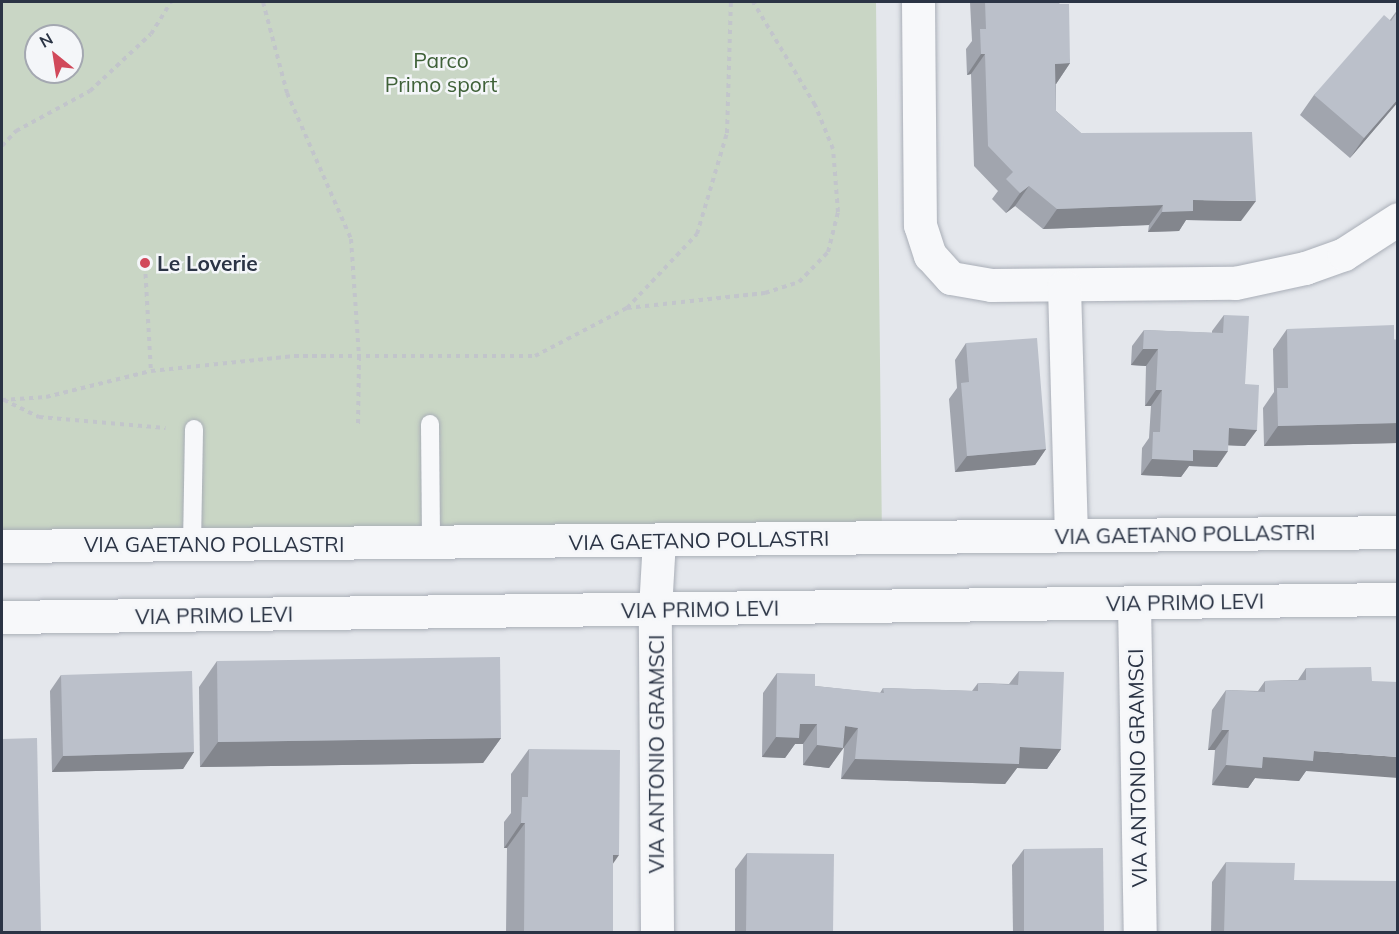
<!DOCTYPE html>
<style>
body{margin:0}
#map{position:relative;width:1399px;height:934px;overflow:hidden;background:#e4e7ec;font-family:Mulish,sans-serif}
div>[style]{position:absolute}
[style*='--x']{left:calc(var(--x)*1px);top:calc(var(--y)*1px);width:calc(var(--w)*1px);rotate:calc(var(--a)*1deg)}
.green>*{inset:0;background:#c9d6c5}
.path>*{height:4px;margin-top:-2px;transform-origin:0;background:repeating-linear-gradient(90deg,#c2c5cb 0 4.5px,transparent 0 9px)}
.roads{filter:drop-shadow(0 0 2px #a9aeb7) drop-shadow(0 0 2px #a9aeb7)}
.lane>*{height:18px;margin:-9px;padding:0 9px;transform-origin:9px;border-radius:9px;background:#f7f8fa}
.street>*{height:33px;margin:-16.5px;padding:0 16.5px;transform-origin:16.5px;border-radius:16.5px;background:#f7f8fa}
.wall>*{inset:0;background:#a1a5ae}
.shaded-wall>*{inset:0;background:#83868d}
.building>*{inset:0;background:#bbc0ca}
.dots>*{width:16px;height:16px;translate:-50% -50%;box-sizing:border-box;border:3px solid #f4f6f9;border-radius:50%}
span{translate:-50% -50%;white-space:nowrap;text-align:center;line-height:1.15;-webkit-text-stroke:5px #f4f6f9;paint-order:stroke}
.park-label{font-size:21px;color:#3f6138}
.poi-label{font-size:21px;color:#2b3445;font-weight:700}
.left{translate:0 -50%;text-align:left}
.street-label{font-size:21px;color:#2b3445}
.frame{position:absolute;inset:0;border:3px solid #2b3445;pointer-events:none}
.north{position:absolute;left:24px;top:24px;width:60px;height:60px;box-sizing:border-box;background:#f4f6f9;border:2px solid #a4a8b1;border-radius:50%;rotate:330deg;font-size:16px;font-weight:700;line-height:24px;text-align:center;color:#2b3445}
.north::after{content:'';display:block;margin:auto;width:21px;height:27px;background:#d1495b;clip-path:polygon(50% 0,100% 100%,50% 72%,0 100%)}
</style>
<div id="map">
<div class="green">
<i style="clip-path:polygon(evenodd,2px 2px,876px 2px,882px 540px,2px 550px,2px 2px,36px 36px,72px 36px,72px 72px,36px 72px,36px 36px)"></i>
</div>
<div class="path">
<i style="--x:263;--y:2;--w:94;--a:75.2"></i>
<i style="--x:287;--y:93;--w:159;--a:66.3"></i>
<i style="--x:351;--y:239;--w:117;--a:86.1"></i>
<i style="--x:359;--y:356;--w:69;--a:90.8"></i>
<i style="--x:2;--y:146;--w:21;--a:-47"></i>
<i style="--x:16;--y:131;--w:84;--a:-28.4"></i>
<i style="--x:90;--y:91;--w:83;--a:-43.1"></i>
<i style="--x:151;--y:34;--w:38;--a:-58"></i>
<i style="--x:145;--y:265;--w:106;--a:86.8"></i>
<i style="--x:627;--y:308;--w:139;--a:-6.2"></i>
<i style="--x:765;--y:293;--w:36;--a:-18"></i>
<i style="--x:799;--y:282;--w:42;--a:-46"></i>
<i style="--x:828;--y:252;--w:41;--a:-76"></i>
<i style="--x:838;--y:212;--w:63;--a:-94.5"></i>
<i style="--x:833;--y:149;--w:48;--a:-112.2"></i>
<i style="--x:815;--y:105;--w:120;--a:-121"></i>
<i style="--x:2;--y:400;--w:44;--a:-3.9"></i>
<i style="--x:46;--y:397;--w:108;--a:-13.9"></i>
<i style="--x:151;--y:371;--w:144;--a:-6"></i>
<i style="--x:294;--y:356;--w:241;--a:0"></i>
<i style="--x:535;--y:356;--w:104;--a:-27.6"></i>
<i style="--x:627;--y:308;--w:102;--a:-46.6"></i>
<i style="--x:697;--y:234;--w:105;--a:-73.5"></i>
<i style="--x:727;--y:133;--w:131;--a:-88.3"></i>
<i style="--x:4;--y:400;--w:39;--a:26"></i>
<i style="--x:39;--y:417;--w:127;--a:5"></i>
</div>
<div class="roads">
<div class="lane">
<i style="--x:430;--y:424;--w:119;--a:89.5"></i>
<i style="--x:192;--y:545;--w:116;--a:-89"></i>
</div>
<div class="street">
<i style="--x:918;--y:2;--w:223;--a:89.5"></i>
<i style="--x:920;--y:225;--w:32;--a:72"></i>
<i style="--x:930;--y:255;--w:31;--a:48"></i>
<i style="--x:951;--y:278;--w:41;--a:9.9"></i>
<i style="--x:991;--y:285;--w:244;--a:-0.5"></i>
<i style="--x:1235;--y:283;--w:72;--a:-12.1"></i>
<i style="--x:1305;--y:268;--w:41;--a:-19.7"></i>
<i style="--x:1344;--y:254;--w:64;--a:-32.9"></i>
<i style="--x:1064;--y:286;--w:249;--a:88.4"></i>
<i style="--x:2;--y:546;--w:1396;--a:-0.57"></i>
<i style="--x:1134;--y:603;--w:329;--a:89"></i>
<i style="--x:2;--y:617;--w:1396;--a:-0.74"></i>
<i style="--x:657;--y:932;--w:323;--a:-90.4"></i>
<i style="--x:655;--y:609;--w:69;--a:-86.7"></i>
</div>
</div>
<div class="wall">
<i style="clip-path:polygon(970px 2px,1059px 2px,1070px 63px,1056px 84px,1056px 111px,1081px 133px,1241px 221px,1186px 220px,1179px 231px,1148px 232px,1149px 225px,1043px 229px,1015px 206px,1006px 213px,992px 199px,998px 191px,974px 166px,971px 74px,967px 75px,966px 49px,972px 41px)"></i>
<i style="clip-path:polygon(1398px 9px,1398px 102px,1350px 158px,1300px 115px,1314px 95px,1390px 20px)"></i>
<i style="clip-path:polygon(1224px 315px,1245px 384px,1257px 430px,1245px 446px,1228px 445px,1217px 467px,1189px 466px,1181px 477px,1141px 475px,1142px 448px,1149px 438px,1151px 406px,1145px 406px,1146px 366px,1131px 365px,1132px 346px,1144px 330px,1212px 333px,1212px 331px)"></i>
<i style="clip-path:polygon(1287px 329px,1398px 340px,1398px 443px,1264px 446px,1263px 408px,1274px 392px,1273px 349px)"></i>
<i style="clip-path:polygon(966px 343px,1046px 449px,1035px 465px,955px 472px,949px 399px,957px 388px,955px 360px)"></i>
<i style="clip-path:polygon(217px 661px,501px 738px,483px 763px,200px 767px,199px 687px)"></i>
<i style="clip-path:polygon(1306px 668px,1306px 771px,1299px 781px,1255px 778px,1248px 788px,1212px 785px,1215px 750px,1208px 750px,1212px 710px,1226px 690px,1258px 691px,1265px 681px,1298px 680px)"></i>
<i style="clip-path:polygon(1019px 671px,1061px 749px,1047px 769px,1017px 768px,1005px 784px,841px 779px,844px 748px,843px 748px,829px 768px,803px 765px,803px 744px,795px 744px,785px 758px,762px 757px,763px 693px,777px 673px,815px 686px,880px 693px,883px 688px,972px 691px,978px 683px,1009px 684px)"></i>
<i style="clip-path:polygon(61px 675px,194px 752px,183px 769px,52px 772px,50px 691px)"></i>
<i style="clip-path:polygon(529px 749px,613px 864px,613px 933px,506px 933px,507px 848px,504px 848px,504px 822px,511px 813px,511px 774px)"></i>
<i style="clip-path:polygon(1024px 849px,1104px 933px,1013px 933px,1012px 865px)"></i>
<i style="clip-path:polygon(747px 853px,833px 933px,735px 933px,735px 869px)"></i>
<i style="clip-path:polygon(1226px 862px,1294px 880px,1398px 933px,1211px 933px,1212px 882px)"></i>
</div>
<div class="shaded-wall">
<i style="clip-path:polygon(981px 54px,985px 54px,971px 74px,967px 75px)"></i>
<i style="clip-path:polygon(1070px 63px,1056px 84px,1041px 84px,1055px 64px)"></i>
<i style="clip-path:polygon(1398px 99px,1398px 102px,1350px 158px,1364px 138px)"></i>
<i style="clip-path:polygon(1029px 186px,1015px 206px,1006px 213px,1020px 193px)"></i>
<i style="clip-path:polygon(1193px 200px,1256px 201px,1241px 221px,1186px 220px,1179px 231px,1148px 232px,1162px 212px)"></i>
<i style="clip-path:polygon(1163px 205px,1149px 225px,1043px 229px,1057px 209px)"></i>
<i style="clip-path:polygon(1143px 349px,1158px 349px,1146px 366px,1131px 365px)"></i>
<i style="clip-path:polygon(1156px 390px,1162px 390px,1151px 406px,1145px 406px)"></i>
<i style="clip-path:polygon(1398px 423px,1398px 443px,1264px 446px,1278px 426px)"></i>
<i style="clip-path:polygon(1229px 428px,1257px 430px,1245px 446px,1218px 445px)"></i>
<i style="clip-path:polygon(1046px 449px,1035px 465px,955px 472px,967px 456px)"></i>
<i style="clip-path:polygon(1193px 450px,1228px 451px,1217px 467px,1189px 466px,1181px 477px,1141px 475px,1152px 459px)"></i>
<i style="clip-path:polygon(800px 724px,817px 724px,803px 744px,795px 744px,785px 758px,762px 757px,776px 737px)"></i>
<i style="clip-path:polygon(845px 726px,858px 728px,829px 768px,803px 765px,817px 745px)"></i>
<i style="clip-path:polygon(1222px 730px,1229px 730px,1215px 750px,1208px 750px)"></i>
<i style="clip-path:polygon(501px 738px,483px 763px,200px 767px,218px 742px)"></i>
<i style="clip-path:polygon(1020px 747px,1061px 749px,1047px 769px,1017px 768px,1005px 784px,841px 779px,855px 759px)"></i>
<i style="clip-path:polygon(1314px 751px,1398px 757px,1398px 778px,1306px 771px,1299px 781px,1255px 778px,1248px 788px,1212px 785px,1226px 765px,1263px 757px)"></i>
<i style="clip-path:polygon(194px 752px,183px 769px,52px 772px,63px 756px)"></i>
<i style="clip-path:polygon(521px 823px,525px 823px,507px 848px,504px 848px)"></i>
<i style="clip-path:polygon(613px 855px,619px 855px,601px 881px)"></i>
</div>
<div class="building">
<i style="clip-path:polygon(985px 2px,1059px 2px,1059px 4px,1069px 4px,1070px 63px,1055px 64px,1056px 111px,1081px 133px,1252px 132px,1256px 201px,1193px 200px,1193px 211px,1162px 212px,1163px 205px,1057px 209px,1029px 186px,1020px 193px,1006px 179px,1013px 172px,988px 146px,985px 54px,981px 54px,980px 29px,986px 29px)"></i>
<i style="clip-path:polygon(1398px 11px,1398px 99px,1364px 138px,1314px 95px,1384px 15px,1391px 21px)"></i>
<i style="clip-path:polygon(1224px 315px,1249px 316px,1245px 384px,1259px 385px,1257px 430px,1229px 428px,1228px 451px,1193px 450px,1193px 461px,1152px 459px,1153px 432px,1160px 432px,1162px 390px,1156px 390px,1158px 349px,1143px 349px,1144px 330px,1223px 333px)"></i>
<i style="clip-path:polygon(1394px 325px,1394px 340px,1398px 340px,1398px 423px,1278px 426px,1277px 388px,1288px 388px,1287px 329px)"></i>
<i style="clip-path:polygon(1037px 338px,1046px 449px,967px 456px,961px 383px,969px 382px,966px 343px)"></i>
<i style="clip-path:polygon(500px 657px,501px 738px,218px 742px,217px 661px)"></i>
<i style="clip-path:polygon(1371px 667px,1372px 681px,1398px 682px,1398px 757px,1314px 751px,1313px 761px,1263px 757px,1262px 768px,1226px 765px,1229px 730px,1222px 730px,1226px 690px,1265px 692px,1265px 681px,1306px 680px,1306px 668px)"></i>
<i style="clip-path:polygon(192px 671px,194px 752px,63px 756px,61px 675px)"></i>
<i style="clip-path:polygon(1019px 671px,1064px 672px,1061px 749px,1020px 747px,1019px 764px,855px 759px,858px 728px,845px 726px,843px 748px,817px 745px,817px 724px,800px 724px,799px 738px,776px 737px,777px 673px,815px 674px,815px 686px,884px 693px,883px 688px,978px 691px,978px 683px,1018px 685px)"></i>
<i style="clip-path:polygon(37px 738px,41px 933px,2px 933px,2px 739px)"></i>
<i style="clip-path:polygon(529px 749px,620px 750px,619px 855px,613px 855px,613px 933px,524px 933px,525px 823px,521px 823px,522px 797px,528px 797px)"></i>
<i style="clip-path:polygon(1103px 848px,1104px 933px,1024px 933px,1024px 849px)"></i>
<i style="clip-path:polygon(747px 853px,834px 854px,833px 933px,746px 933px)"></i>
<i style="clip-path:polygon(1226px 862px,1295px 863px,1294px 880px,1398px 881px,1398px 933px,1224px 933px)"></i>
</div>
<div class="dots">
<i style="left:145px;top:263px;background:#d1495b"></i>
</div>
<div class="park-label">
<span style="left:441px;top:72px">Parco<br>Primo sport</span>
</div>
<div class="poi-label">
<span class="left" style="left:157px;top:263px">Le Loverie</span>
</div>
<div class="street-label">
<span style="left:1185px;top:534px;rotate:-1deg">VIA GAETANO POLLASTRI</span>
<span style="left:699px;top:540px;rotate:-1deg">VIA GAETANO POLLASTRI</span>
<span style="left:214px;top:544px">VIA GAETANO POLLASTRI</span>
<span style="left:1185px;top:602px;rotate:-1deg">VIA PRIMO LEVI</span>
<span style="left:700px;top:609px;rotate:-1deg">VIA PRIMO LEVI</span>
<span style="left:214px;top:615px;rotate:-1deg">VIA PRIMO LEVI</span>
<span style="left:656px;top:754px;rotate:-90deg">VIA ANTONIO GRAMSCI</span>
<span style="left:1137px;top:768px;rotate:-91deg">VIA ANTONIO GRAMSCI</span>
</div>
<div class="frame"></div>
<div class="north">N</div>
</div>
